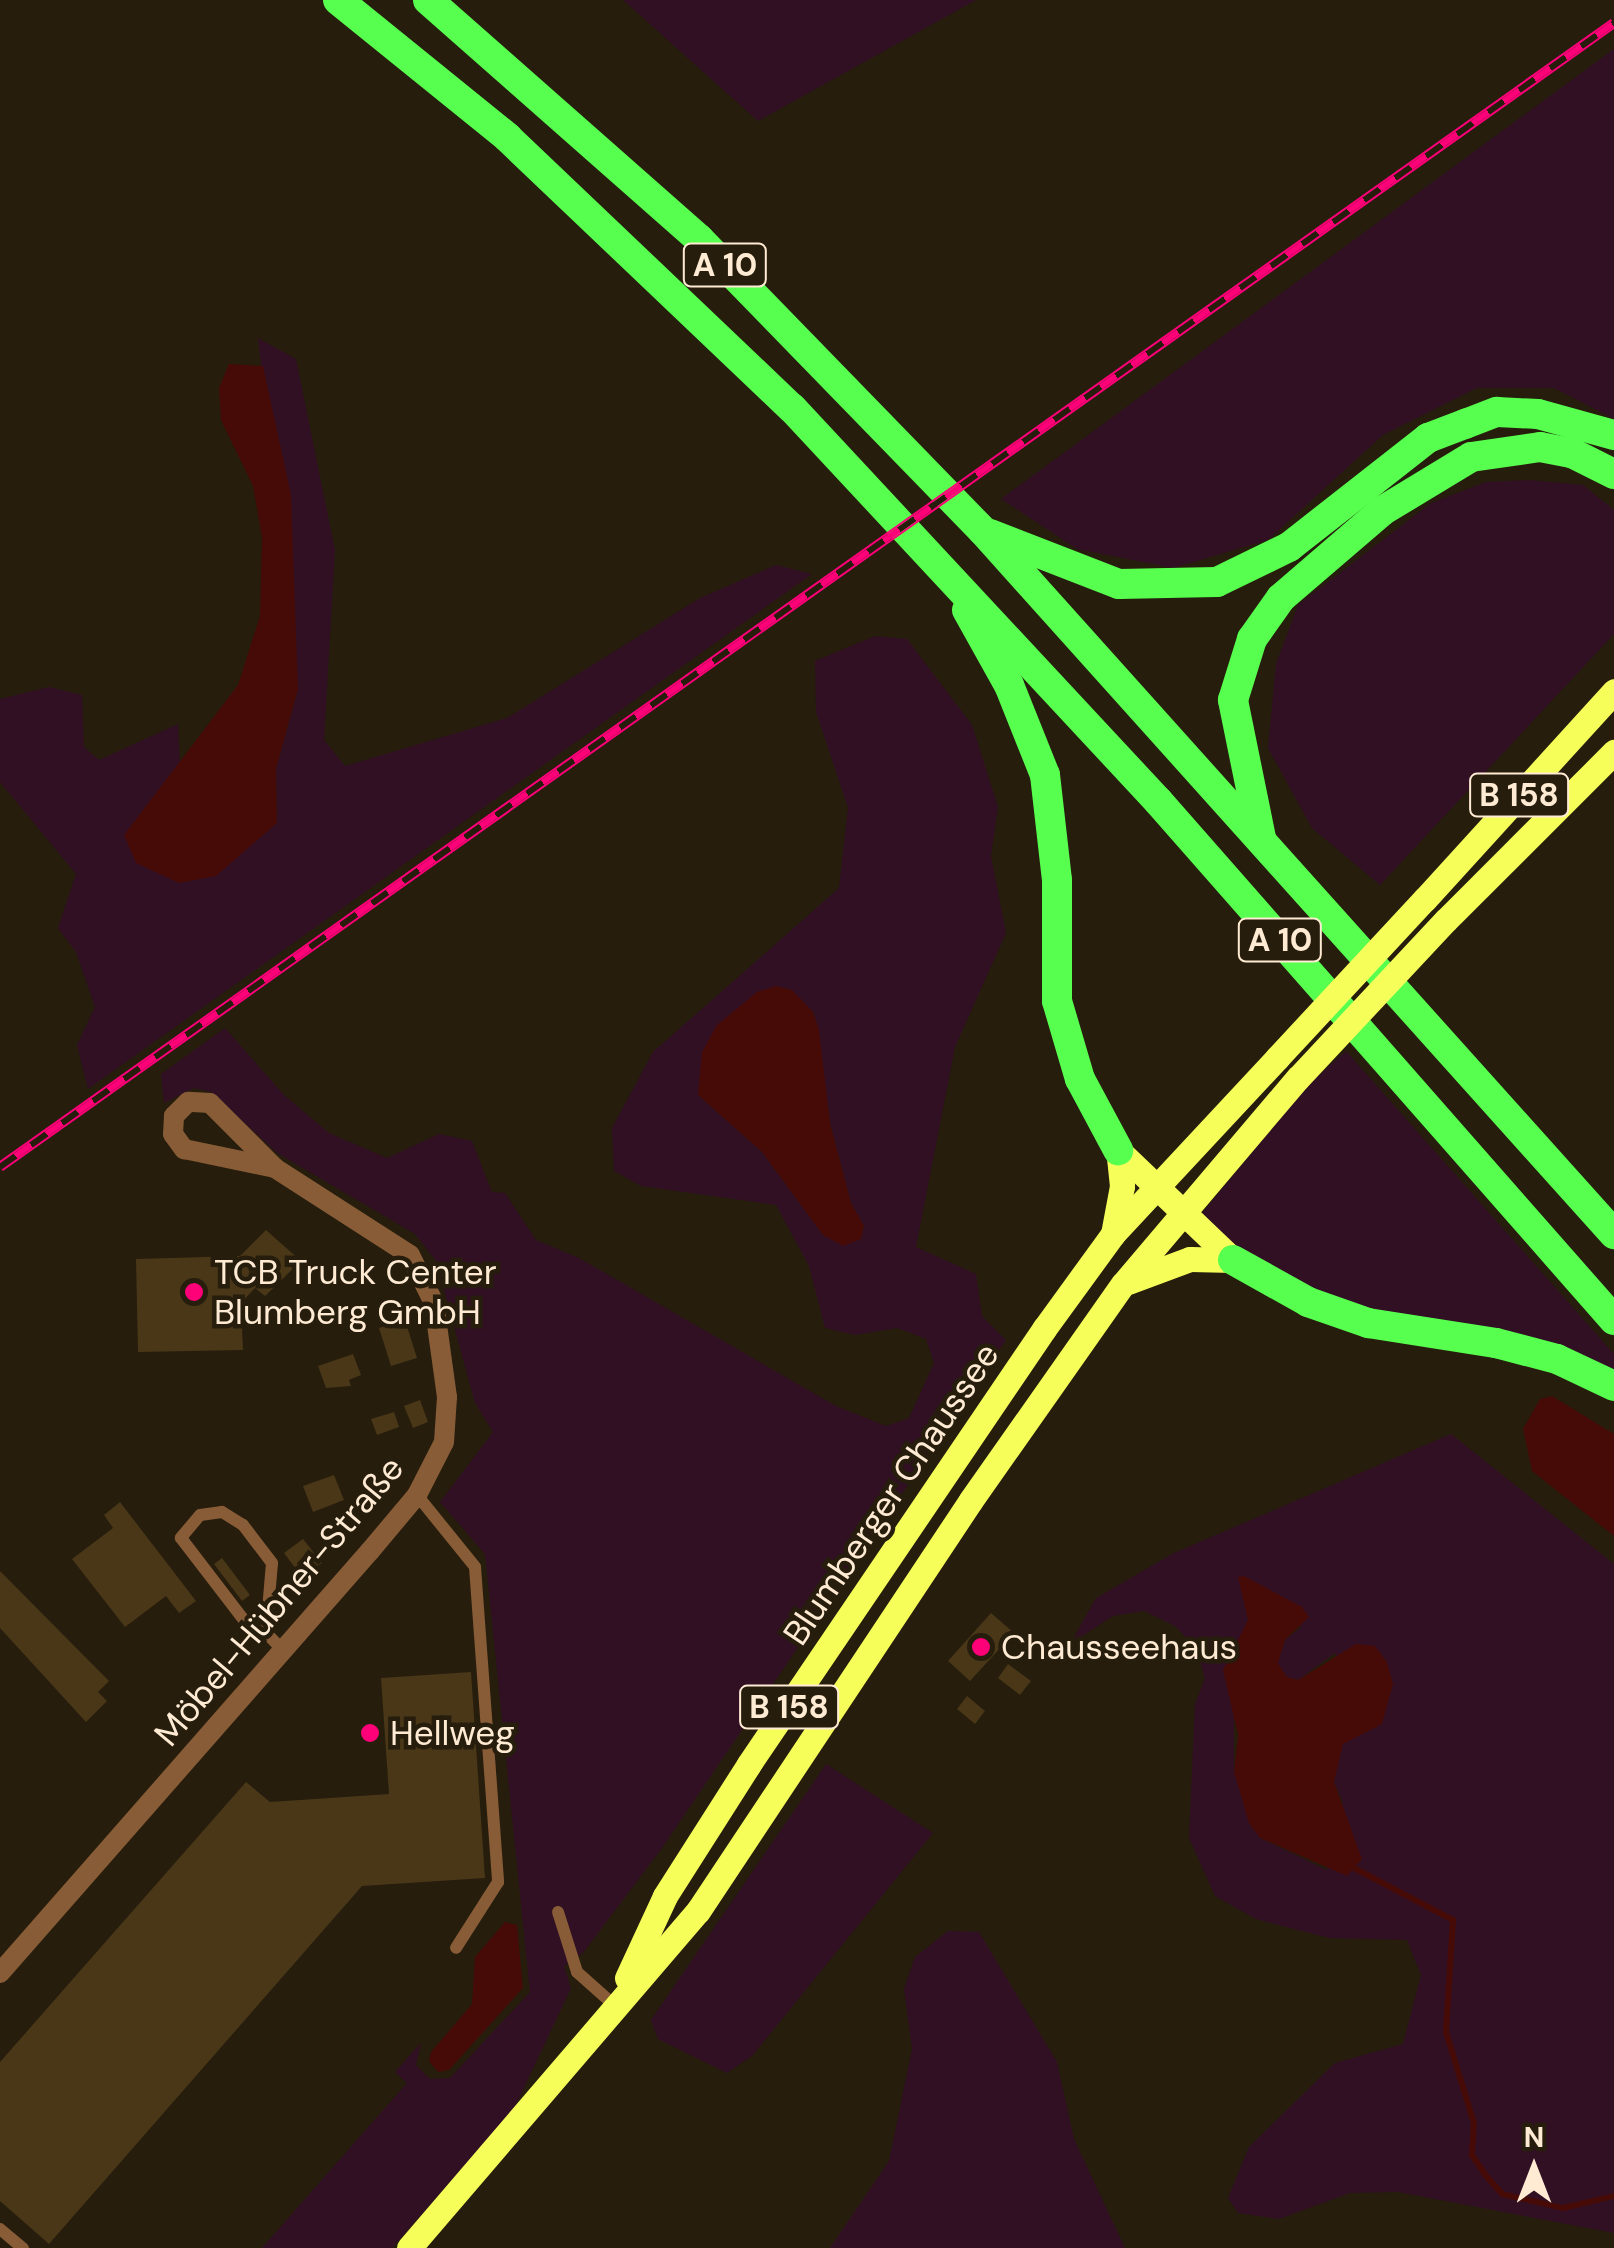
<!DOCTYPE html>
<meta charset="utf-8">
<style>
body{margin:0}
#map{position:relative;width:1614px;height:2248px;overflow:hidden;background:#261d0d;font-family:"DM Sans",sans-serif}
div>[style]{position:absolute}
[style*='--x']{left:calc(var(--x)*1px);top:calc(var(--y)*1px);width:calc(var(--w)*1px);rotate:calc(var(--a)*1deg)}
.green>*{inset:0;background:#311024}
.water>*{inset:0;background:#460b07}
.stream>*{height:6px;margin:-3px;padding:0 3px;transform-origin:3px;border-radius:3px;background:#460b07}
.building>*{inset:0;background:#493718}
.service>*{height:12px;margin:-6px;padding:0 6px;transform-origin:6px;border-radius:6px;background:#885c36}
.minor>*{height:20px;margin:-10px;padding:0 10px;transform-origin:10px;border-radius:10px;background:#885c36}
.primary>*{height:25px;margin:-12.5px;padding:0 12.5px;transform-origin:12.5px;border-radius:12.5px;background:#f6ff5a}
.motorway>*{height:30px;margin:-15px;padding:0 15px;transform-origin:15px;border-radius:15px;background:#57ff4e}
.rail>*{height:10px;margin-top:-5px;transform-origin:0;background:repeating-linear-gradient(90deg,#261d0d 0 19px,#fe0078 0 38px);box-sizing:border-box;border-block:2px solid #fe0078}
.primary-bridge>*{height:25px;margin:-12.5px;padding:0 12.5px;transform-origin:12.5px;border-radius:12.5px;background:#f6ff5a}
.dots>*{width:28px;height:28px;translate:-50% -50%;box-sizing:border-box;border:5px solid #261d0d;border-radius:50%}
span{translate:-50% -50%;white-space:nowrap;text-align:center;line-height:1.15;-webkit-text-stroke:9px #261d0d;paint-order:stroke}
.shield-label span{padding:2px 8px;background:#261d0d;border:2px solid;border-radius:8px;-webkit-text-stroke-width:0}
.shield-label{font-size:32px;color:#ffebd3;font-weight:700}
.poi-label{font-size:35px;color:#ffebd3}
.left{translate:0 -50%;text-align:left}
.street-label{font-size:35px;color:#ffebd3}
.north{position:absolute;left:1484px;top:2118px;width:100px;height:100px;-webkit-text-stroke:8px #261d0d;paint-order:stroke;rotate:0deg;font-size:28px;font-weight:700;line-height:40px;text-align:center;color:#ffebd3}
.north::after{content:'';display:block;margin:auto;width:35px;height:45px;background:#ffebd3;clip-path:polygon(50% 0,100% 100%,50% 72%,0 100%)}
</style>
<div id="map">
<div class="green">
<i style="clip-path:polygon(623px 0,976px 0,758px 121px)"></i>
<i style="clip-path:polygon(1614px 49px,1614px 419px,1554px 388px,1477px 388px,1383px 435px,1268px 540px,1173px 568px,1077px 549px,1001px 499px)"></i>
<i style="clip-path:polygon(258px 338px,296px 359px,335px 550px,324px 740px,345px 766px,507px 718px,700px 598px,776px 565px,812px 574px,88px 1089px,77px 1045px,95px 1007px,76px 952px,58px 928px,76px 874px,0 782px,0 699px,49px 687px,82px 695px,84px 747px,99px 760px,178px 724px,180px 766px,138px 816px,277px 823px,276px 769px,298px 689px)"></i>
<i style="clip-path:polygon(1529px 480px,1583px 485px,1614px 510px,1614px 634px,1380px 885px,1312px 828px,1268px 748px,1276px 664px,1298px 605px,1431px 503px,1486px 482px)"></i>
<i style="clip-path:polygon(evenodd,875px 636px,907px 639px,972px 725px,998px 807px,991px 856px,1006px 933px,955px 1047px,916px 1247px,976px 1274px,982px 1316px,1006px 1340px,662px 1848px,583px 1953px,564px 1966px,571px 1988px,514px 2109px,392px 2248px,262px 2248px,407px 2083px,395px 2072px,421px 2043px,416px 2065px,430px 2079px,450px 2078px,530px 1992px,485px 1554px,440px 1502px,493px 1432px,475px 1403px,436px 1261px,415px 1234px,277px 1153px,211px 1092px,194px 1088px,164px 1103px,161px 1074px,225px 1028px,284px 1095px,329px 1133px,387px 1158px,439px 1134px,472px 1141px,492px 1192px,505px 1193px,536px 1240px,579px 1258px,836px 1406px,886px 1426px,909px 1418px,934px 1363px,926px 1339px,897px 1328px,855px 1335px,825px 1328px,809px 1266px,776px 1205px,641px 1186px,614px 1171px,612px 1128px,653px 1052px,839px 888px,848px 808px,816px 712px,815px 661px,875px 636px,814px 1012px,830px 1123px,851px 1203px,864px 1226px,861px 1239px,823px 1235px,762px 1152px,698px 1095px,814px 1012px)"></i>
<i style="clip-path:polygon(1346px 1051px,1614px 1354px,1614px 1374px,1336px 1304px,1248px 1257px,1202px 1213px,1307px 1086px)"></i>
<i style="clip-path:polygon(evenodd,1451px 1434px,1614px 1564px,1614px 2233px,1398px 2192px,1350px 2193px,1279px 2219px,1238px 2213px,1228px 2198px,1249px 2147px,1335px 2063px,1403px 2044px,1421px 1975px,1407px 1940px,1329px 1938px,1256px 1919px,1215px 1896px,1189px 1838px,1195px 1704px,1205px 1678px,1196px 1648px,1175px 1626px,1144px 1611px,1113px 1616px,1070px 1644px,1096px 1598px,1174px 1553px,1451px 1434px,1239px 1577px,1301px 1627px,1285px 1640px,1277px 1663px,1287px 1677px,1298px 1680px,1335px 1653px,1368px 1728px,1342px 1744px,1334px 1782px,1343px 1803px,1327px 1870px,1260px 1838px,1234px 1772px,1234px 1705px,1248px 1620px,1239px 1577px)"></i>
<i style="clip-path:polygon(826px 1764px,933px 1833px,752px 2056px,727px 2073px,658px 2039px,651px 2020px)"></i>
<i style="clip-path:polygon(948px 1931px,979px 1932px,1057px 2062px,1074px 2139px,1125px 2248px,830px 2248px,889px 2161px,912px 2049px,904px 1989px,915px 1957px)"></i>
</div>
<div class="water">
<i style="clip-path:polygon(229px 364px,263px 366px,291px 495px,298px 689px,276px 769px,277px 823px,216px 876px,179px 883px,136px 863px,124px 835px,238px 685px,260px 616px,262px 537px,253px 486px,221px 420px,219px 388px)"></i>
<i style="clip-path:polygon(776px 986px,792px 990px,813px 1012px,819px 1030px,830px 1123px,851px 1203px,864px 1226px,861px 1239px,843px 1246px,823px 1235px,762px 1152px,698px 1095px,702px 1052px,717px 1025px,757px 992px)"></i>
<i style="clip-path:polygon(1552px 1396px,1614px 1434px,1614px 1536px,1532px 1471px,1523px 1429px,1540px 1399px)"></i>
<i style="clip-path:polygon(1244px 1576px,1302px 1607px,1309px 1617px,1285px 1640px,1278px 1663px,1287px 1677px,1298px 1680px,1356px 1644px,1375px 1646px,1387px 1662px,1393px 1684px,1382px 1724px,1343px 1744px,1334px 1782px,1362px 1859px,1347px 1876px,1260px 1838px,1249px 1823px,1234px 1772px,1238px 1735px,1223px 1670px,1248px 1620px,1238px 1577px)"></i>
<i style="clip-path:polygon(505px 1922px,517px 1925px,523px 1988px,449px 2070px,438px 2072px,429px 2061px,431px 2052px,472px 2004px,475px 1957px)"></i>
</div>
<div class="stream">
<i style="--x:1354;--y:1868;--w:112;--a:27.7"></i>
<i style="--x:1453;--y:1920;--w:112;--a:93.6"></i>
<i style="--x:1446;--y:2032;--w:95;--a:72.9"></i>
<i style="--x:1474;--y:2123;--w:32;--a:94"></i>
<i style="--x:1472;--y:2155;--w:25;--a:56"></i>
<i style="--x:1486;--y:2176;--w:24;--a:48"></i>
<i style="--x:1502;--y:2194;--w:63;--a:12.9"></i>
<i style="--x:1563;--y:2208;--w:52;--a:-13.2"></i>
</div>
<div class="building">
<i style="clip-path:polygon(266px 1230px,301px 1261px,265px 1296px,255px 1288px,241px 1303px,243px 1350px,138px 1352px,136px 1259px,240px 1256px)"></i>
<i style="clip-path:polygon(405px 1320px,417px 1358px,391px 1366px,379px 1328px)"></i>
<i style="clip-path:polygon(353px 1354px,361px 1375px,349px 1380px,351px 1386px,326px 1388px,318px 1366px)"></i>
<i style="clip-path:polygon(420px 1400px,428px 1422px,413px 1428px,404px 1406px)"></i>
<i style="clip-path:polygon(394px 1412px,399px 1427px,377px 1435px,371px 1419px)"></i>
<i style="clip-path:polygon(334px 1475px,344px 1500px,313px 1512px,303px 1486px)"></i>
<i style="clip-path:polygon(120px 1502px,196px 1601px,179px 1613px,166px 1596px,125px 1627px,72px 1559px,113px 1528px,104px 1515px)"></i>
<i style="clip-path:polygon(303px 1539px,322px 1563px,302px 1577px,284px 1553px)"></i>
<i style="clip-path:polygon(222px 1558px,250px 1595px,242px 1601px,214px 1564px)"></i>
<i style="clip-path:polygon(0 1571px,109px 1681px,98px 1692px,107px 1701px,86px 1722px,0 1628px)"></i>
<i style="clip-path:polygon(991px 1613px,1014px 1633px,970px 1681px,948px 1661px)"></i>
<i style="clip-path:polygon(1008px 1664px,1031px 1681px,1020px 1695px,998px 1678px)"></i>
<i style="clip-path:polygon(471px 1672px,485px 1878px,362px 1886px,49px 2244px,0 2201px,0 2062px,246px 1782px,270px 1802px,389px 1794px,381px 1678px)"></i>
<i style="clip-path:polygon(967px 1696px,985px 1711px,975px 1724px,957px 1709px)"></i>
</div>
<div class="service">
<i style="--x:417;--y:1495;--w:92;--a:51.1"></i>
<i style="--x:475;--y:1567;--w:316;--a:85.8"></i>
<i style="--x:498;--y:1882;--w:78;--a:122.5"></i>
<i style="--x:266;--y:1633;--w:70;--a:-85.1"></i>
<i style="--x:272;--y:1563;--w:48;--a:-127.3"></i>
<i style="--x:243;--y:1525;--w:25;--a:-148"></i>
<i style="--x:222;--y:1512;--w:22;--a:172"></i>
<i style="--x:200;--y:1515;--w:30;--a:130"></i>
<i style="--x:181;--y:1538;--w:118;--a:52.5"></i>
<i style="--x:253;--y:1632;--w:13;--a:4"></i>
<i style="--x:266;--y:1633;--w:25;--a:45"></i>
<i style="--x:558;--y:1912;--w:63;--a:72.4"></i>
<i style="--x:577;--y:1972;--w:50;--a:41.7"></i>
<i style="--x:0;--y:2229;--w:30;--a:40"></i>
</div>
<div class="minor">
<i style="--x:0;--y:1973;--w:561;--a:-48.76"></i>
<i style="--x:370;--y:1551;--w:73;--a:-50"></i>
<i style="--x:417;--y:1495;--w:59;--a:-63"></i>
<i style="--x:444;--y:1442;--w:45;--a:-86.2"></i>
<i style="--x:447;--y:1397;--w:95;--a:-97.9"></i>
<i style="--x:434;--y:1303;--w:54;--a:-116.6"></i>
<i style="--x:410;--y:1255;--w:161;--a:-147.2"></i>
<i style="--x:275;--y:1168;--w:92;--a:-135"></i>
<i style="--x:210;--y:1103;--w:22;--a:-177"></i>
<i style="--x:188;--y:1102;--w:20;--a:135"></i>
<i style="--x:174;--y:1116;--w:18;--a:93"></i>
<i style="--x:173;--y:1134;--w:19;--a:54"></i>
<i style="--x:184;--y:1149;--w:93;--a:11.8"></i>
</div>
<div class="primary">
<i style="--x:1425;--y:899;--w:281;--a:-47.7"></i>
<i style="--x:1446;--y:920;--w:238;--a:-45"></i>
<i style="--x:1118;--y:1150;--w:159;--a:43.7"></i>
<i style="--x:1113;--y:1234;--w:49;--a:-79.4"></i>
<i style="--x:1122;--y:1186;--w:36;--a:-96"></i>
<i style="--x:1128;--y:1282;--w:66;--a:-20.4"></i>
<i style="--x:1190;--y:1259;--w:43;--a:1.3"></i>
<i style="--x:627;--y:1978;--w:90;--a:-65.1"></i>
<i style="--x:665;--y:1896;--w:156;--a:-57.5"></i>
<i style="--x:749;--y:1764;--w:526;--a:-55.86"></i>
<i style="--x:1044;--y:1329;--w:117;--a:-54"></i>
<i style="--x:1113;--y:1234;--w:241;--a:-47"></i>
<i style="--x:409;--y:2248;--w:444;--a:-49.4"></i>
<i style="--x:698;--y:1911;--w:493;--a:-56.4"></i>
<i style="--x:971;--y:1500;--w:264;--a:-54.9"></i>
<i style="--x:1123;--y:1284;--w:270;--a:-49.7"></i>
</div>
<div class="motorway">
<i style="--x:338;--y:0;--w:218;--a:39"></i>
<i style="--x:507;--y:137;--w:393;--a:43.6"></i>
<i style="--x:792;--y:408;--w:537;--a:47.04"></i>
<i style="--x:1158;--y:801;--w:691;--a:48.7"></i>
<i style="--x:428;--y:0;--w:361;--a:41.4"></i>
<i style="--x:699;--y:239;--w:407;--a:45.8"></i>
<i style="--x:983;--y:531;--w:945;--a:48.09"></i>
<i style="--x:990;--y:534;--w:138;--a:21.2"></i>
<i style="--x:1119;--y:584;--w:98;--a:-1.2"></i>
<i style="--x:1217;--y:582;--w:80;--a:-25.9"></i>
<i style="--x:1289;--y:547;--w:177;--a:-38.1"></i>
<i style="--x:1428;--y:438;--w:40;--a:-21"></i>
<i style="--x:1465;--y:424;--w:34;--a:-21"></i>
<i style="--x:1497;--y:412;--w:41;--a:2.8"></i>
<i style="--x:1538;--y:414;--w:79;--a:15.4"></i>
<i style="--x:967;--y:610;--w:86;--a:60.8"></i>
<i style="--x:1009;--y:685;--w:97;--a:68.2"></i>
<i style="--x:1045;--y:775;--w:106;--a:83.5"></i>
<i style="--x:1057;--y:880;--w:121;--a:90"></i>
<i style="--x:1057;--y:1001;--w:81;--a:73.6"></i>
<i style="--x:1080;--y:1079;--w:81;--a:61.8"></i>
<i style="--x:1261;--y:838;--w:141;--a:-101.5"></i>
<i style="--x:1233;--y:700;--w:64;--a:-72.7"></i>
<i style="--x:1252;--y:639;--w:50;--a:-54.7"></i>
<i style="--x:1281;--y:598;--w:133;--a:-40.7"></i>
<i style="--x:1382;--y:511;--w:104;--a:-31.2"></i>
<i style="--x:1471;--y:457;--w:70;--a:-8.2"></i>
<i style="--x:1540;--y:447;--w:33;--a:11"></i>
<i style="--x:1572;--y:453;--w:47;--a:26.6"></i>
<i style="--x:1233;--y:1260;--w:86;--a:29.2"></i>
<i style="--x:1308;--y:1302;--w:64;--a:19.3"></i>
<i style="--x:1368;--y:1323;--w:130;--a:8.9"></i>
<i style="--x:1496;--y:1343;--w:63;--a:14.7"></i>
<i style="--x:1557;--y:1359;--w:63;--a:25.3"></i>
</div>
<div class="rail">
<i style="--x:0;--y:1167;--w:1978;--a:-35.33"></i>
</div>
<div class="primary-bridge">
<i style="--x:1277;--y:1058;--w:217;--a:-47.1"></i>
<i style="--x:1298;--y:1078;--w:216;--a:-46.9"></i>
</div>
<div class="dots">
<i style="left:194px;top:1292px;background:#fe0078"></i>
<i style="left:981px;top:1647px;background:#fe0078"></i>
<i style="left:370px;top:1733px;background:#fe0078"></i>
</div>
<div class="shield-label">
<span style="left:725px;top:265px">A 10</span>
<span style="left:1519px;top:795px">B 158</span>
<span style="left:1280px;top:940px">A 10</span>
<span style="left:789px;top:1707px">B 158</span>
</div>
<div class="poi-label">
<span class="left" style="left:214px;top:1292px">TCB Truck Center<br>Blumberg GmbH</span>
<span class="left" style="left:1001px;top:1647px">Chausseehaus</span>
<span class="left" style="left:390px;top:1733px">Hellweg</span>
</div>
<div class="street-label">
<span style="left:891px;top:1494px;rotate:-56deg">Blumberger Chaussee</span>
<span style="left:279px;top:1601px;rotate:-50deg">Möbel-Hübner-Straße</span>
</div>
<div class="north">N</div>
</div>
